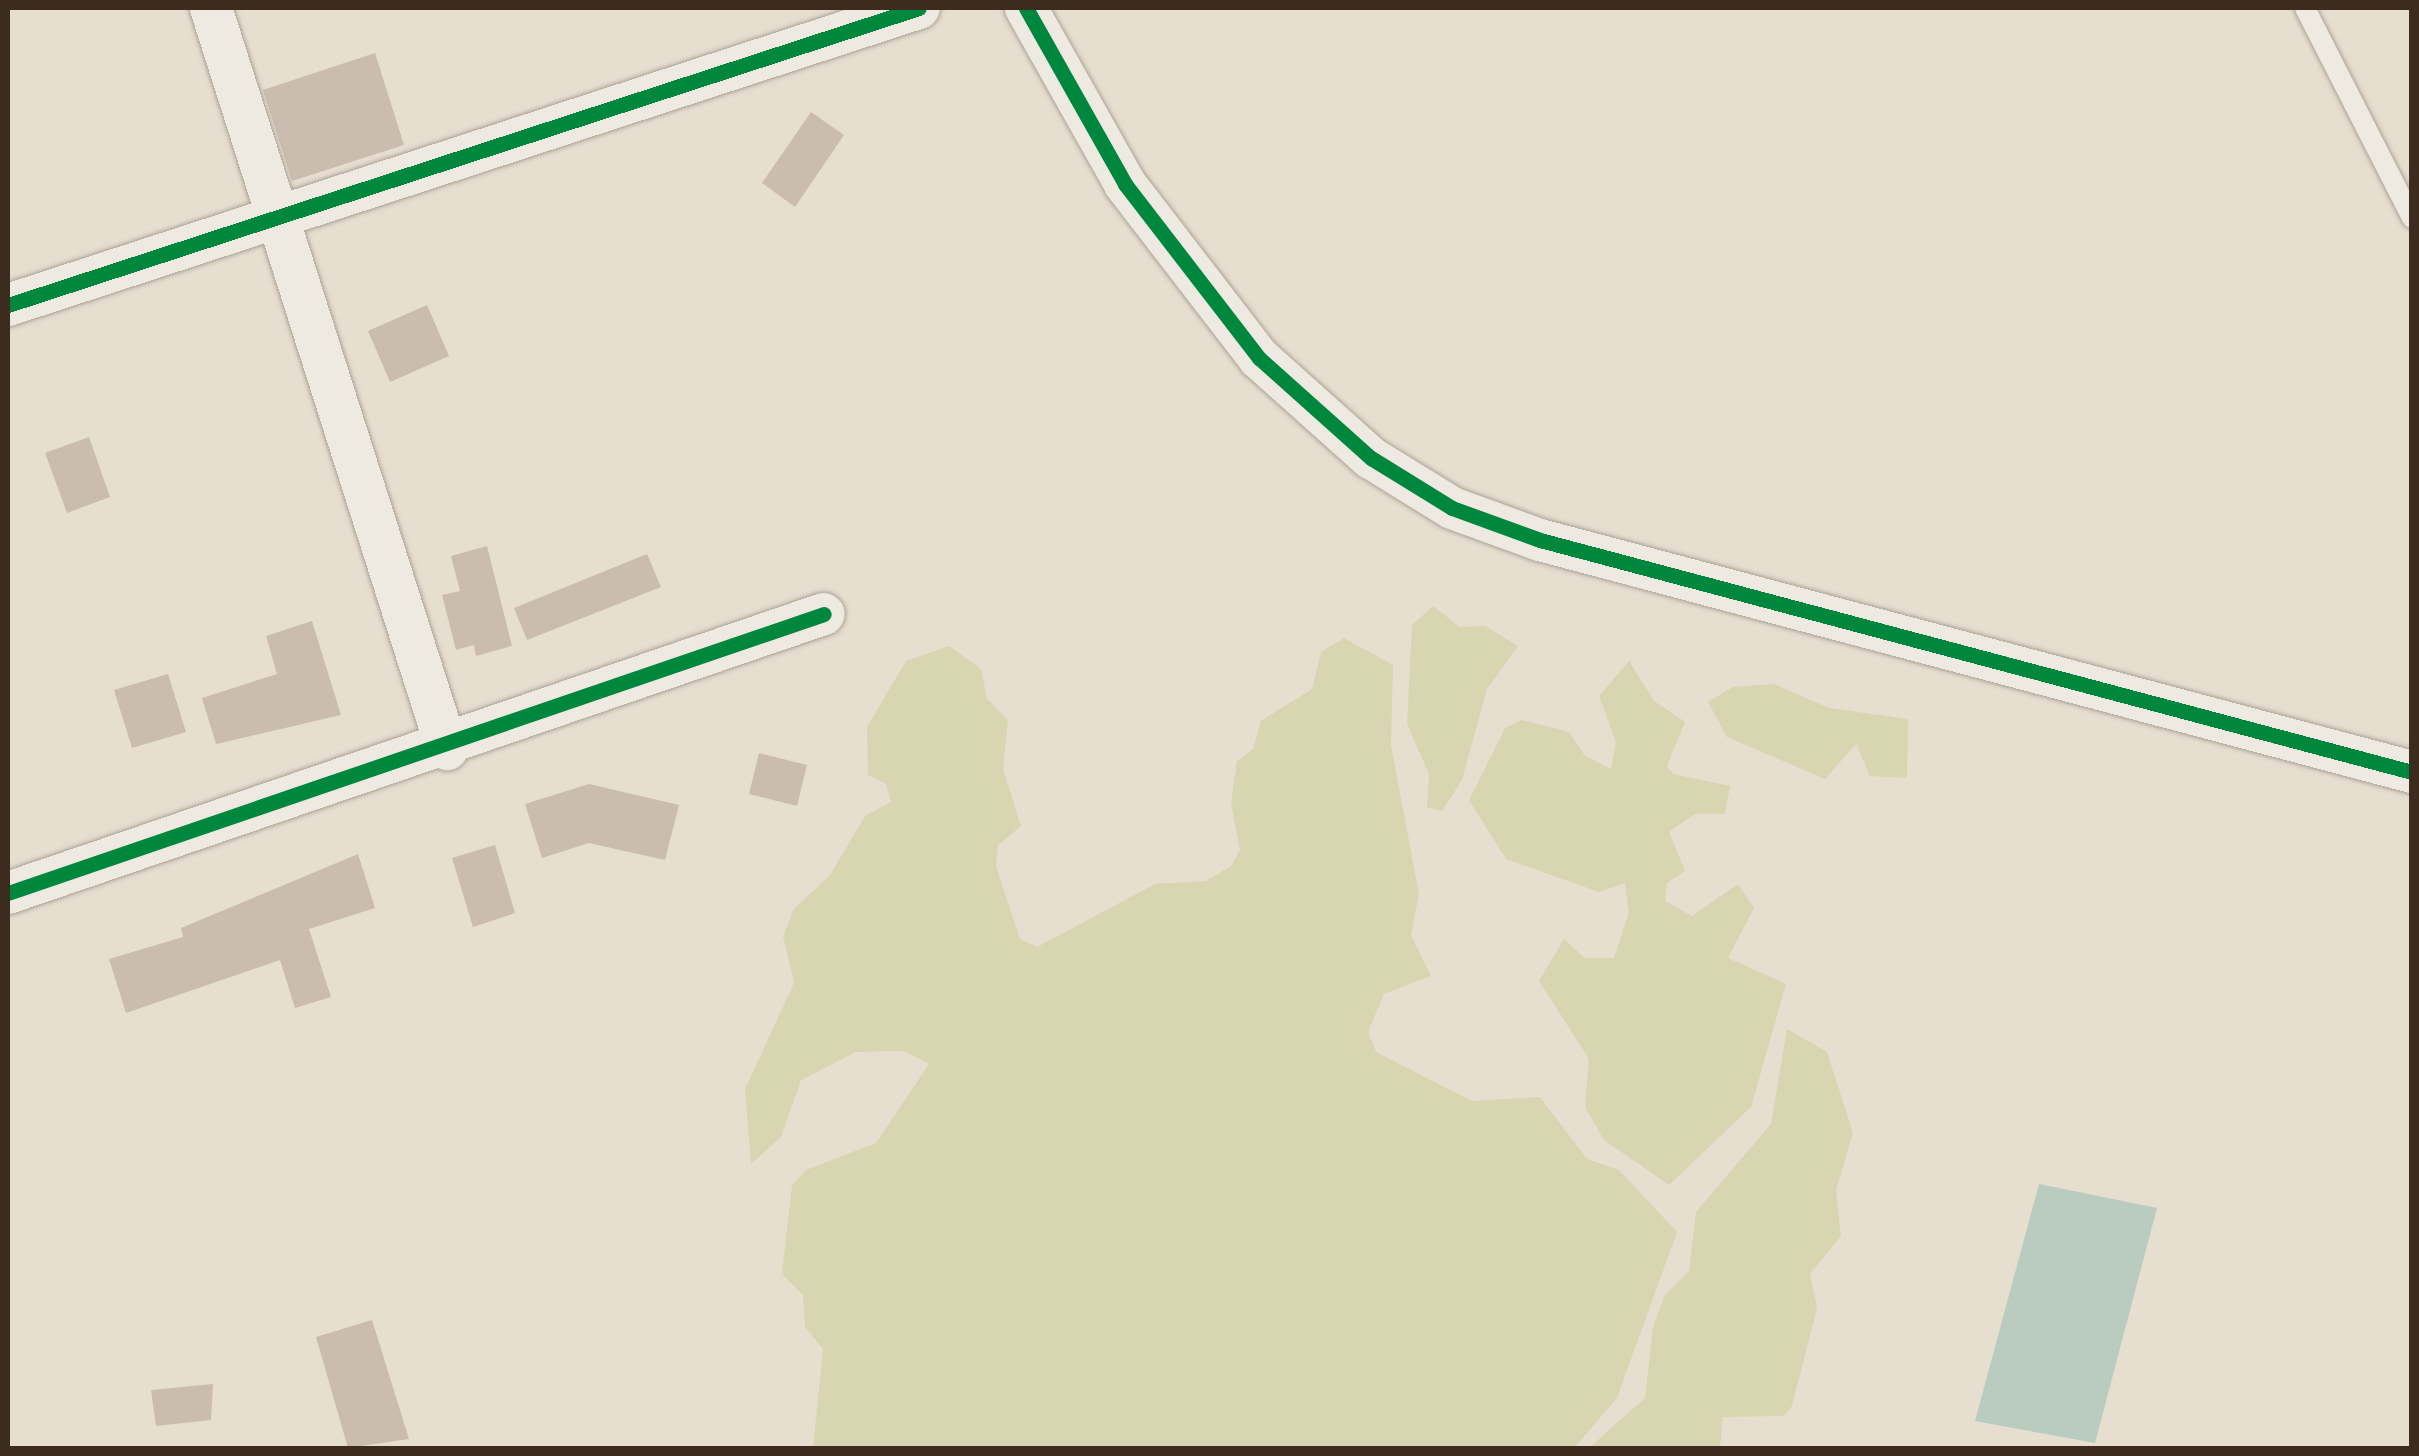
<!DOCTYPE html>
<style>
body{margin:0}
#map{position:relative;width:2419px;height:1456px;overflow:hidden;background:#e6decf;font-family:"Noto Serif",serif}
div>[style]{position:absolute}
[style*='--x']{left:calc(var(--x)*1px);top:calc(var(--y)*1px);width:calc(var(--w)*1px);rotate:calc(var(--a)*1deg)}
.green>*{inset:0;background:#d7d6b1}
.water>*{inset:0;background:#bacbc0}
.building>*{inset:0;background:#cabdb0}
.roads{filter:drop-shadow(0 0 2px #aca397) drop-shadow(0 0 2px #aca397)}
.service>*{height:20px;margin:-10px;padding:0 10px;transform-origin:10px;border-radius:10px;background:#eee9e1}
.minor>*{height:42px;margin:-21px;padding:0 21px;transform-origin:21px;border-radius:21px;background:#eee9e1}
.cycleway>*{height:15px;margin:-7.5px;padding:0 7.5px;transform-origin:7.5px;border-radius:7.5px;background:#00873e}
span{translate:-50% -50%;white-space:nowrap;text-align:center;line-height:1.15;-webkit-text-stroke:8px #f7ecd5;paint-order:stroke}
.frame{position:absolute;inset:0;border:10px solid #3c2c1f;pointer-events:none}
</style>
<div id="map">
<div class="green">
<i style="clip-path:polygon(1433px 606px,1460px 627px,1485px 626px,1518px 646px,1487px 689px,1462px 780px,1442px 811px,1427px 807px,1429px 774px,1407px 724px,1412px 625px)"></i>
<i style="clip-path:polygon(1344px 638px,1393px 665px,1391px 745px,1419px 894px,1411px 935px,1431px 976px,1384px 994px,1368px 1032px,1376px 1052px,1472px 1101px,1540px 1097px,1587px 1159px,1619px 1170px,1677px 1232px,1617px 1398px,1574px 1448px,813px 1448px,823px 1349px,805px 1327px,803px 1295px,782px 1274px,792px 1185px,806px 1170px,876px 1143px,929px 1064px,905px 1051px,856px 1052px,801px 1080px,781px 1137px,751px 1164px,745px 1089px,794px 983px,783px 936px,794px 909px,830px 875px,865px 816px,891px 802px,886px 784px,868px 775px,867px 727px,906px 661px,949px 646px,981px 669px,987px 699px,1008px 720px,1003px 769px,1021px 826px,998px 845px,996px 866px,1020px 939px,1037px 947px,1155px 884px,1206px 881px,1231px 866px,1240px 850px,1231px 803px,1237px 761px,1253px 749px,1261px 721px,1312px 689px,1321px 652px)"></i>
<i style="clip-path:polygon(1629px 661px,1654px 701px,1685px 722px,1667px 766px,1673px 774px,1730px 786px,1725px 814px,1695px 814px,1669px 832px,1685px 871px,1667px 883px,1665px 901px,1692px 916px,1738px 884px,1754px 908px,1728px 958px,1786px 984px,1751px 1107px,1669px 1185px,1604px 1140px,1585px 1107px,1589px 1059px,1539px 981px,1564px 939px,1585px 958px,1614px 958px,1629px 912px,1625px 883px,1599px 892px,1506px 859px,1469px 800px,1505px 728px,1522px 720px,1569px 732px,1585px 756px,1611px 769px,1616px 742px,1599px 696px)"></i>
<i style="clip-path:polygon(1774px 684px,1829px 708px,1908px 719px,1907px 778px,1870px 776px,1856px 744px,1825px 779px,1727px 737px,1708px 702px,1733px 687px)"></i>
<i style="clip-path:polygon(1787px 1029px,1827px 1052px,1853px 1133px,1836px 1190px,1841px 1236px,1810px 1274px,1817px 1308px,1792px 1406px,1784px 1416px,1723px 1417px,1720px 1448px,1589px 1448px,1645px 1398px,1653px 1327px,1665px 1295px,1689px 1271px,1696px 1212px,1771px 1124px)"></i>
</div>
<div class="water">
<i style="clip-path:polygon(2039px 1184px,2157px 1208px,2095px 1443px,1975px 1421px)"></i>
</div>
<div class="building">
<i style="clip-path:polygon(375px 53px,404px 145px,292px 181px,263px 90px)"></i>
<i style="clip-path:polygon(811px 112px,844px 135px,795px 207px,762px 183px)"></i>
<i style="clip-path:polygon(427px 305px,449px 356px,390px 382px,368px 331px)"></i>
<i style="clip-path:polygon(89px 437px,110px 497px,67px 513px,45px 453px)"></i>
<i style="clip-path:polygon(487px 546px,512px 646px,476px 656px,474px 645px,456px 650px,442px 595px,460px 591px,451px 556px)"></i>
<i style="clip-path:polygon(647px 554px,661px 587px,527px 640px,514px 608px)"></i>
<i style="clip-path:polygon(312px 621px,341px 715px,216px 744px,202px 698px,277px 674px,266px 636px)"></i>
<i style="clip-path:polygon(168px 674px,186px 732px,132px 748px,114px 690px)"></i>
<i style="clip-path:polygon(759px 753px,807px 765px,797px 806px,749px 794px)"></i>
<i style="clip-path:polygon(589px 784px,679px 805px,665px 860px,589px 843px,542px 858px,525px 804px)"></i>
<i style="clip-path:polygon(495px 845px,515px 913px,473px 927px,452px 858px)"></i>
<i style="clip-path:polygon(358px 854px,375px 908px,309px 929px,331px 997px,295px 1008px,280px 960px,126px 1013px,109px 959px,183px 937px,181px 928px)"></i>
<i style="clip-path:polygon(372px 1320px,409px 1439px,348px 1448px,316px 1337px)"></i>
<i style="clip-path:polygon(213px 1384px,211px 1420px,156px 1426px,151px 1390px)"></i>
</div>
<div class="roads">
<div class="service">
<i style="--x:2305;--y:8;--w:236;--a:63"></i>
</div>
<div class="minor">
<i style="--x:211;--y:8;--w:778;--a:72.33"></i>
<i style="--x:1026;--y:8;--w:202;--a:60.6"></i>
<i style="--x:1125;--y:184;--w:220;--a:52.4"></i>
<i style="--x:1259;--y:358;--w:150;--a:41.8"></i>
<i style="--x:1371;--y:458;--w:95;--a:31.7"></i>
<i style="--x:1452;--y:508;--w:94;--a:20"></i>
<i style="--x:1540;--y:540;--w:902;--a:14.9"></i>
<i style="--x:8;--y:305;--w:958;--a:-18.06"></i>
<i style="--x:8;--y:893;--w:862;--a:-18.88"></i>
</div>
</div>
<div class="cycleway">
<i style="--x:1026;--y:8;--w:202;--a:60.6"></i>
<i style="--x:1125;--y:184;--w:220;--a:52.4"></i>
<i style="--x:1259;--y:358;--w:150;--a:41.8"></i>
<i style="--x:1371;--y:458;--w:95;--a:31.7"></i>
<i style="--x:1452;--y:508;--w:94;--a:20"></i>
<i style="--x:1540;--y:540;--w:902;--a:14.9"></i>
<i style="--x:8;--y:305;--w:958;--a:-18.06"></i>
<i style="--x:8;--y:893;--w:862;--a:-18.88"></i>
</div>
<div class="frame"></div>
</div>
